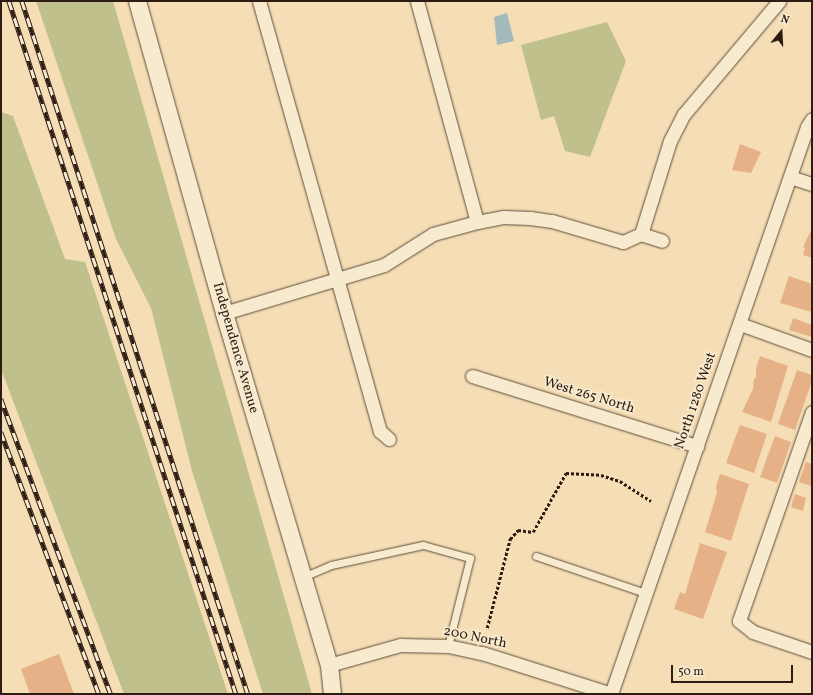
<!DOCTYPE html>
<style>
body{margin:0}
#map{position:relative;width:813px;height:695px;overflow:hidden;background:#f5deb5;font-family:Vollkorn,serif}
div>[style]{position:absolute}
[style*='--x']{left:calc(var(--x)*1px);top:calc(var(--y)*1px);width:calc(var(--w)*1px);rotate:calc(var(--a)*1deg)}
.green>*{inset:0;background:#bfc08b}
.water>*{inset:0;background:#a3b9ba}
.building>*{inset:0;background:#e7b188}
.path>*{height:2.5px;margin-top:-1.25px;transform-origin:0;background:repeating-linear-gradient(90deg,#2c1c13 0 3px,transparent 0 5px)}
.roads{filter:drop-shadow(0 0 1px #5e4c3c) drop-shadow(0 0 1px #5e4c3c)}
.service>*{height:7px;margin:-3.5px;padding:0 3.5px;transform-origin:3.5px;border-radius:3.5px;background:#f8eacf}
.minor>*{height:13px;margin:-6.5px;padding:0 6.5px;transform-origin:6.5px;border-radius:6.5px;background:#f8eacf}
.tertiary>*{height:17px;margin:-8.5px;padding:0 8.5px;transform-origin:8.5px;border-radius:8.5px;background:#f8eacf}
.rail>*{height:4.5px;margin-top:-2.25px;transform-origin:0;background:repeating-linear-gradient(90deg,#f8eacf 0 9px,#2c1c13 0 18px);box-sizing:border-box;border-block:1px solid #2c1c13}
span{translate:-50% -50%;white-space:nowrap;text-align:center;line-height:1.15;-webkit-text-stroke:3.5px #f8eacf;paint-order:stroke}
.street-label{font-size:14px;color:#2c1c13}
.frame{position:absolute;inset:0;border:2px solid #2c1c13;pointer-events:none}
.north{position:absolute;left:761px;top:12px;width:40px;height:40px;-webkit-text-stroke:3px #f8eacf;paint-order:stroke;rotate:18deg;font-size:11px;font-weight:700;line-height:16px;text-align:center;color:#2c1c13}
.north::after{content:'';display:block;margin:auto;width:14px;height:18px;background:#2c1c13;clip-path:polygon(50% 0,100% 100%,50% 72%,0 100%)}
.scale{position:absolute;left:671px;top:665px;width:122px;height:18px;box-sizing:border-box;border:2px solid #2c1c13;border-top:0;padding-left:5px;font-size:12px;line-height:14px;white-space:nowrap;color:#2c1c13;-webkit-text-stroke:3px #f8eacf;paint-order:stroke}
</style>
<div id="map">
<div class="green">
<i style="clip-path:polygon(36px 1px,113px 1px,312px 694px,263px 694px,192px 471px,151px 308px,116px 239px)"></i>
<i style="clip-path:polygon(607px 22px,626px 61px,590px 157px,565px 151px,554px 116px,541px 120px,521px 45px)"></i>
<i style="clip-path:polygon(1px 112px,13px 116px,65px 259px,85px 262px,228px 694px,124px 694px,1px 369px)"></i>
</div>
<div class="water">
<i style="clip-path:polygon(507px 13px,514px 41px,497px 45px,494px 17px)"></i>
</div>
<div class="building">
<i style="clip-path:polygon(740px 144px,761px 152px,751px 173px,732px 170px)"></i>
<i style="clip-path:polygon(812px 228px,812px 258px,803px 255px,805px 248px,803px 247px)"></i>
<i style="clip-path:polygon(789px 276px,812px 284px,812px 312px,780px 303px)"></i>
<i style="clip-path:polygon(793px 318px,812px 325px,812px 337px,789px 330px)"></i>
<i style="clip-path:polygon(760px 356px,788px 366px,771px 422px,742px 412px,753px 389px,754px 378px,756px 379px,756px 368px)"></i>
<i style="clip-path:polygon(797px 370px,812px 375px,812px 381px,795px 430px,778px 424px)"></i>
<i style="clip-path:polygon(740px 425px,767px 434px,754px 473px,726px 463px)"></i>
<i style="clip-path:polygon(775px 436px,791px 442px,777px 483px,760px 477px)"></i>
<i style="clip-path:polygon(806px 462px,812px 464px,811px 486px,799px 482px)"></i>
<i style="clip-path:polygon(720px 474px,749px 484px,731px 541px,705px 532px,717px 493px,716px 487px)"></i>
<i style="clip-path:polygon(795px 494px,806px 498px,803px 511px,791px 507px)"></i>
<i style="clip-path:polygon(700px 543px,727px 552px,703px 619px,674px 609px,680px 592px,685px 594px)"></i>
<i style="clip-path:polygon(59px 654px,74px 694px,30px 694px,21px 669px)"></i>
</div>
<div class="path">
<i style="--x:487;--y:628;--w:92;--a:-75.5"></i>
<i style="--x:510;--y:539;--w:12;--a:-48"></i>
<i style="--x:518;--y:530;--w:15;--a:8"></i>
<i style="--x:533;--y:532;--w:68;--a:-60.8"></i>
<i style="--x:566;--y:473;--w:35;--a:3"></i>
<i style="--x:601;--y:475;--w:20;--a:18"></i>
<i style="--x:620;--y:481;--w:37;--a:33"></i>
</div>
<div class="roads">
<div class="service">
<i style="--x:536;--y:556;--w:115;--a:18.7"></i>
<i style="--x:303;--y:577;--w:30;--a:-23"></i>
<i style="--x:331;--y:565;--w:94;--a:-12.3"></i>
<i style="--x:423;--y:545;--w:49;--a:15.5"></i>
<i style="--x:470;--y:558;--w:91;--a:104"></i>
</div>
<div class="minor">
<i style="--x:259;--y:1;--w:447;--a:74.3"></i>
<i style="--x:380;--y:431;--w:12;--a:42"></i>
<i style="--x:417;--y:1;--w:229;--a:74.8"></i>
<i style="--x:790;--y:177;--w:23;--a:18"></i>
<i style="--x:641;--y:234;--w:22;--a:18"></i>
<i style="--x:224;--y:313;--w:167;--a:-16.7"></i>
<i style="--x:384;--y:265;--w:58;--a:-32.3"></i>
<i style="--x:433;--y:234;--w:46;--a:-15.3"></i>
<i style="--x:477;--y:222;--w:26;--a:-11"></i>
<i style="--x:503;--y:217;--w:27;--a:2"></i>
<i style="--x:530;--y:218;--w:22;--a:8"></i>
<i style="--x:552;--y:221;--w:74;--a:16.5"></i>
<i style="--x:623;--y:242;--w:20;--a:-24"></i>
<i style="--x:641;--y:234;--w:97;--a:-72.7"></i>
<i style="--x:670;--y:141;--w:30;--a:-63"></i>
<i style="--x:684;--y:114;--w:148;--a:-49.9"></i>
<i style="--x:740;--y:324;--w:77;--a:19.9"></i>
<i style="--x:472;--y:376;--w:236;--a:17.3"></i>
<i style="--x:812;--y:412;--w:221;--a:109.3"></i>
<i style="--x:739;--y:621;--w:18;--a:38"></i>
<i style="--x:753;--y:632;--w:62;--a:18.7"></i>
<i style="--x:329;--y:665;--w:74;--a:-15.7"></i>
<i style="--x:400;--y:645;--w:48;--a:1.2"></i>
<i style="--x:448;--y:646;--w:35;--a:12"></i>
<i style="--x:482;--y:653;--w:135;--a:17.6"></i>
<i style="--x:611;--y:694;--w:600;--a:-70.93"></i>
<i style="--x:807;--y:127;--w:9;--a:-58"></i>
</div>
<div class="tertiary">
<i style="--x:137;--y:1;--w:324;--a:74.4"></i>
<i style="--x:224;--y:313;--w:367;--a:73.4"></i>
<i style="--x:329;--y:665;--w:29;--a:84"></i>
</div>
</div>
<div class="rail">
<i style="--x:9;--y:1;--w:729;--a:71.86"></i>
<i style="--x:22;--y:1;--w:729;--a:71.94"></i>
<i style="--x:1;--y:399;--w:315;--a:69.6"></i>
<i style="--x:1;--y:432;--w:280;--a:69.5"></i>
</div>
<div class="street-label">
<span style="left:235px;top:348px;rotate:74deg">Independence Avenue</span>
<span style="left:589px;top:396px;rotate:17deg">West 265 North</span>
<span style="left:696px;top:401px;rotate:-71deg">North 1280 West</span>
<span style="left:475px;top:638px;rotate:12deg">200 North</span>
</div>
<div class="frame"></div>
<div class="north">N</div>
<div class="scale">50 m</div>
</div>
